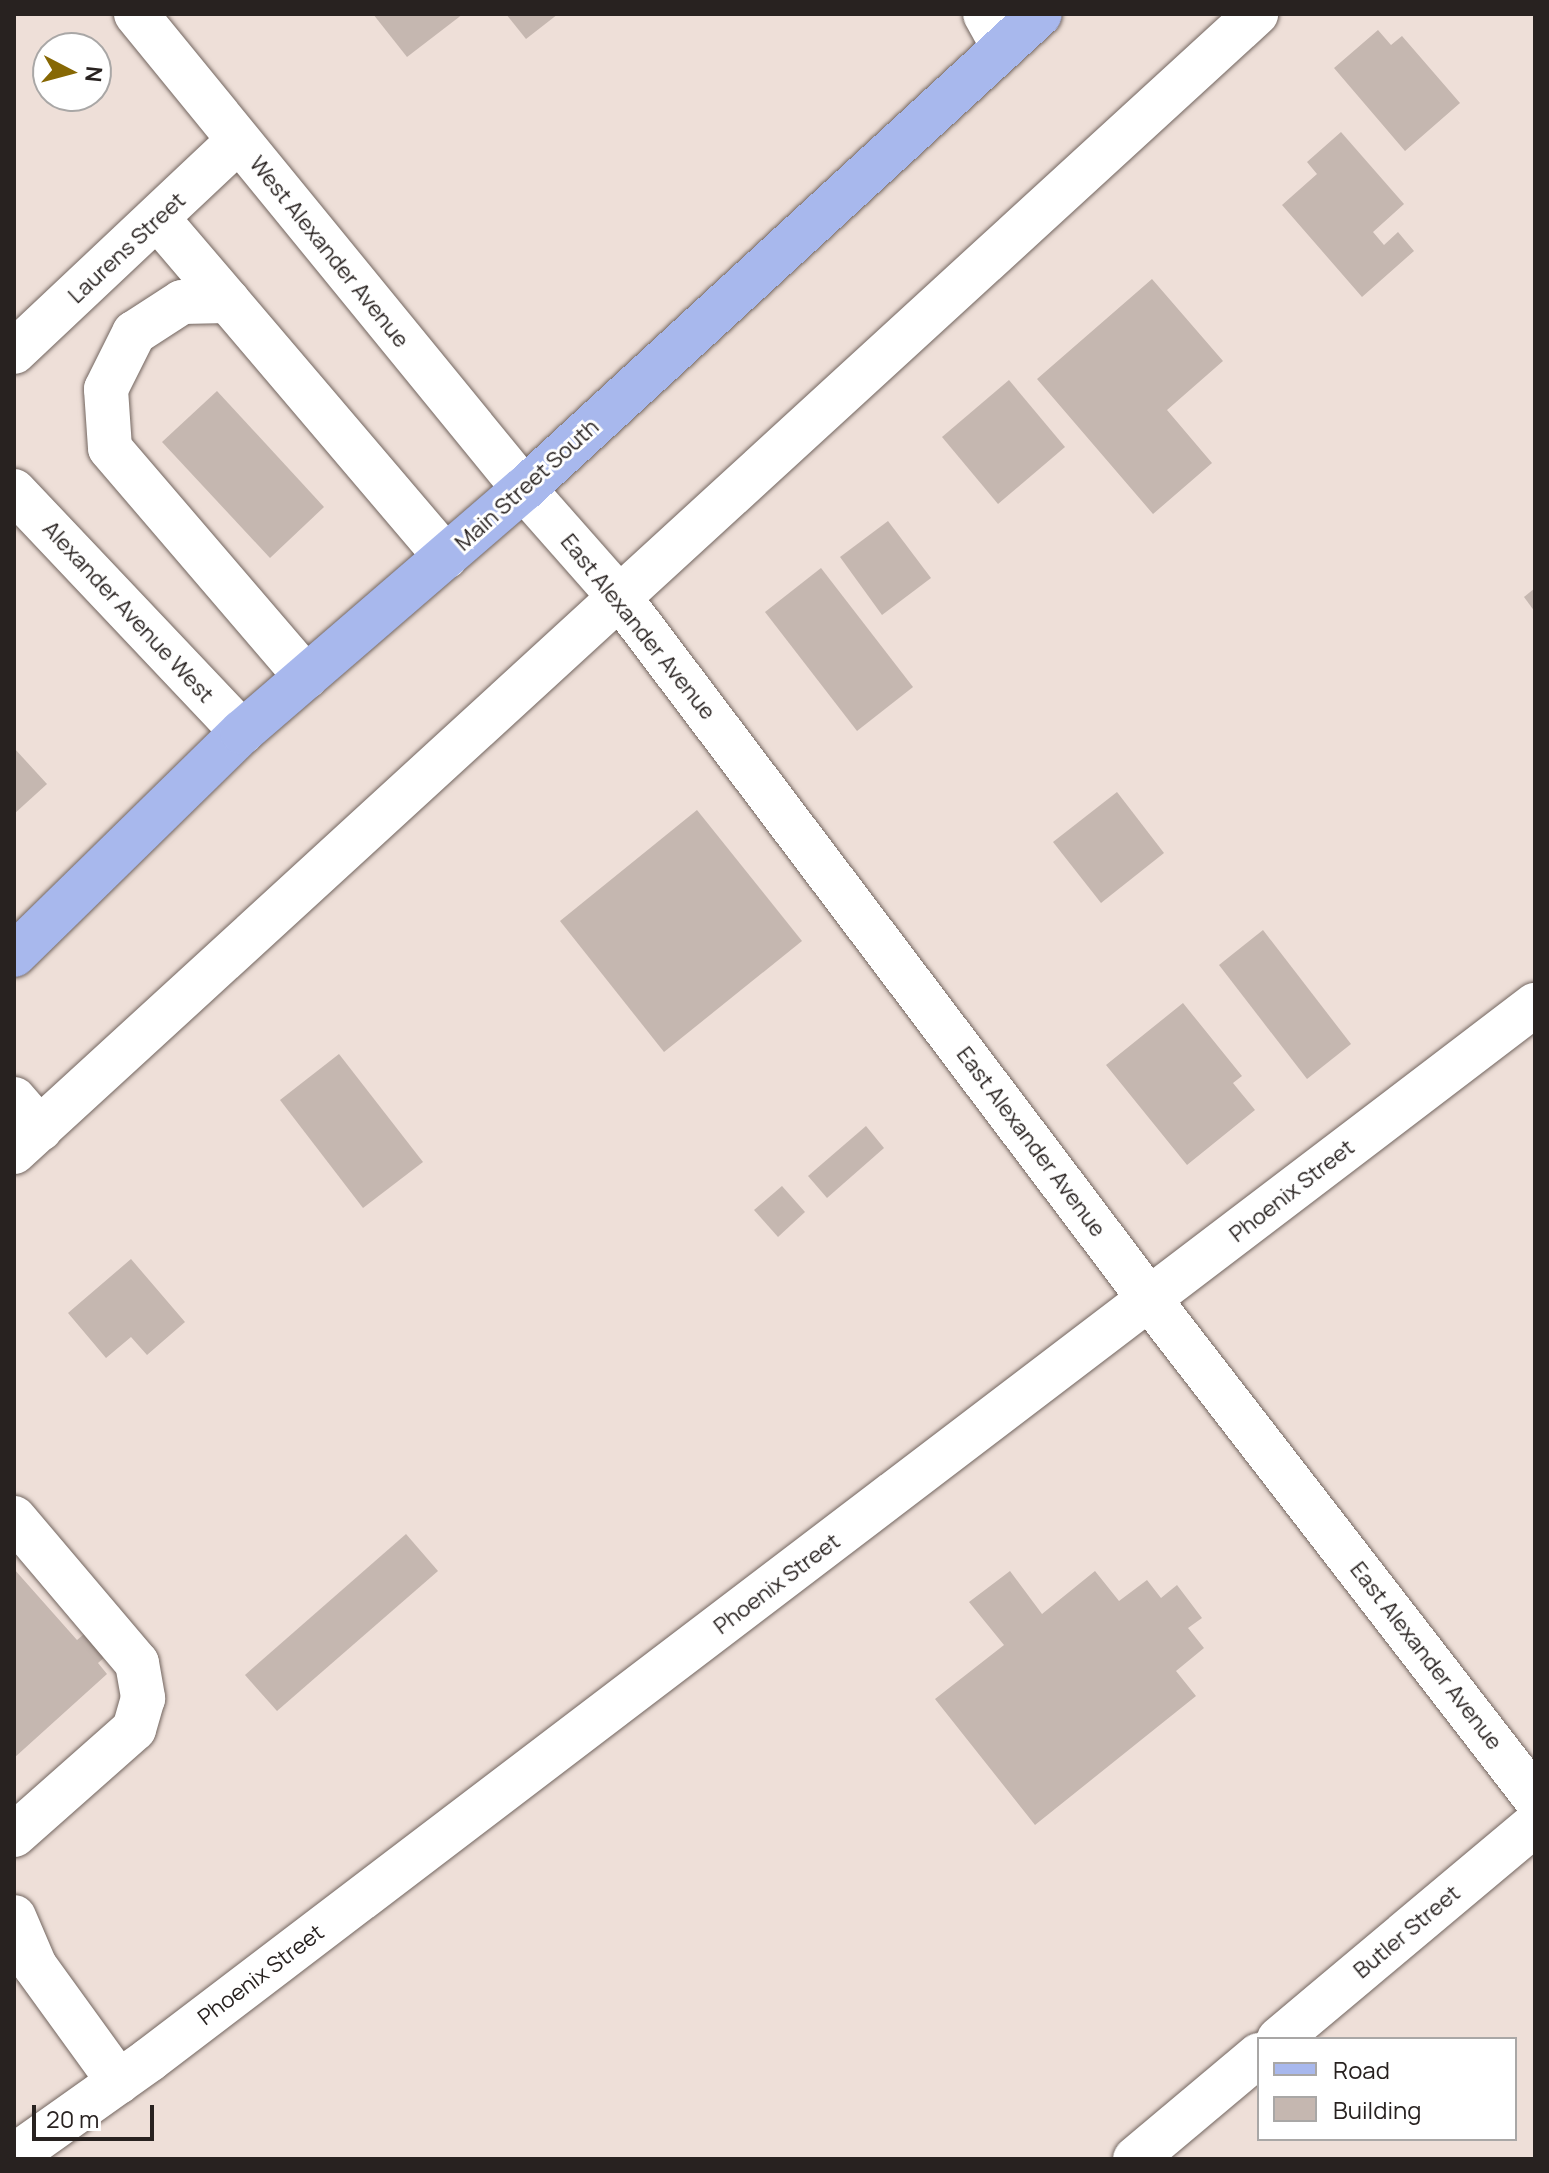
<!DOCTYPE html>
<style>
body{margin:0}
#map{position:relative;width:1549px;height:2173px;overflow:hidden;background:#eedfd8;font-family:Manrope,sans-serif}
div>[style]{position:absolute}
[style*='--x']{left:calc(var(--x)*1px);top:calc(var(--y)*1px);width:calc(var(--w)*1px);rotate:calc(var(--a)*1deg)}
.building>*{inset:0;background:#c5b7b0}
.roads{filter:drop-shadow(0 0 2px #72655f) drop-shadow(0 0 2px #72655f)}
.minor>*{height:44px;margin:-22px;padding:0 22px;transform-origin:22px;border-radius:22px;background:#fff}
.major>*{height:44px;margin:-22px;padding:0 22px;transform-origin:22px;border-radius:22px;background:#a8b8ed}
span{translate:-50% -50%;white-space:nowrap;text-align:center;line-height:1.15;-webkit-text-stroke:6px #fff;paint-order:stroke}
.street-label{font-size:22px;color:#282220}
.frame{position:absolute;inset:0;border:16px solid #282220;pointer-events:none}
.legend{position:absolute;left:1257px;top:2037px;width:260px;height:104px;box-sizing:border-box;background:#fff;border:2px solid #a9a7a6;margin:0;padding:10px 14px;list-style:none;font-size:24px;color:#282220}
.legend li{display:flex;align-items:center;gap:16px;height:40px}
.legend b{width:40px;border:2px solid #a9a7a6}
.north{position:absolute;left:32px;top:32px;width:80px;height:80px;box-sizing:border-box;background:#fff;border:2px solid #a9a7a6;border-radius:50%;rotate:96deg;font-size:22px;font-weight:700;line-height:32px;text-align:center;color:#282220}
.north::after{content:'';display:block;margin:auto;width:28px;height:36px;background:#876804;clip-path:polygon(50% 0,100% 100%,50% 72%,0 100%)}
.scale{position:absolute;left:32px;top:2105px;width:122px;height:36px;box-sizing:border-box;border:4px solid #282220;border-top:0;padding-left:10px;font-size:24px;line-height:28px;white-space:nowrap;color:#282220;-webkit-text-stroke:6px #fff;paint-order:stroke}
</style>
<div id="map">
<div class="building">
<i style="clip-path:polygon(373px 14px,463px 14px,407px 57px)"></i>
<i style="clip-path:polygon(506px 14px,558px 14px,526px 39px)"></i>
<i style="clip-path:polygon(1378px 30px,1391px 45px,1402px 36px,1460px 103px,1405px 151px,1334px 68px)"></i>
<i style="clip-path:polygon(1341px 132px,1404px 204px,1373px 232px,1384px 245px,1398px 232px,1414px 251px,1362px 297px,1282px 205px,1317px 174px,1307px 162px)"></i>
<i style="clip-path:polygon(1152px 279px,1223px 361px,1167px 410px,1212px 463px,1153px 514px,1037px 379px)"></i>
<i style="clip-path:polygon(1009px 380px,1065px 447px,998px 504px,942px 437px)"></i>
<i style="clip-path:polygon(217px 391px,324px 507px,270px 558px,162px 442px)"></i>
<i style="clip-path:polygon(888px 521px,931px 578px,882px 615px,840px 557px)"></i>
<i style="clip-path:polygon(821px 568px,913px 687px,857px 731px,765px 612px)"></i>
<i style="clip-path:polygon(1535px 588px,1535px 612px,1524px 597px)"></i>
<i style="clip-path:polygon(14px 748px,47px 784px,14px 814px)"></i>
<i style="clip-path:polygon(1117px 792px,1164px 853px,1101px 903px,1053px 842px)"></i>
<i style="clip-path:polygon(697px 810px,802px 941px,664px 1052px,560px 921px)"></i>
<i style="clip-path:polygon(1263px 930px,1351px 1044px,1307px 1079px,1219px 965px)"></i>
<i style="clip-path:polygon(1183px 1003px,1242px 1076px,1233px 1083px,1255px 1110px,1187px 1165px,1106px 1065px)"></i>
<i style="clip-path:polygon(339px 1054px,423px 1162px,363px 1208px,280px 1100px)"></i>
<i style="clip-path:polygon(866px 1126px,884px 1148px,827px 1198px,808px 1176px)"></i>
<i style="clip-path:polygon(782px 1186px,805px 1212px,778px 1237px,754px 1210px)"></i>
<i style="clip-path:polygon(131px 1259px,185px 1322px,147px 1355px,131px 1337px,106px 1358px,68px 1313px)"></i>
<i style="clip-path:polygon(406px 1534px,438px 1571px,277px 1711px,245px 1675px)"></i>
<i style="clip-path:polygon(14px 1569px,77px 1640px,95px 1625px,114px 1649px,98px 1663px,107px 1674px,14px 1758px)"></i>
<i style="clip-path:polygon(1010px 1571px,1042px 1614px,1095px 1571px,1119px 1601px,1147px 1580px,1161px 1598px,1177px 1585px,1202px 1618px,1188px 1628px,1204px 1648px,1176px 1671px,1196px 1696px,1035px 1825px,935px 1699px,1004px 1645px,969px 1602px)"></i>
</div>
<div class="roads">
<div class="minor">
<i style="--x:136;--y:14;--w:613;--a:50.76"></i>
<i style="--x:524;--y:489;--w:145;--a:48.6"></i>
<i style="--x:620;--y:598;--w:880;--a:52.95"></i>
<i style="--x:1150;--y:1300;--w:629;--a:52.29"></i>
<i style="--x:985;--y:14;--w:38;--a:61"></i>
<i style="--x:158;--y:219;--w:108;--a:49.5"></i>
<i style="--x:14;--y:352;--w:308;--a:-43.3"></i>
<i style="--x:14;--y:491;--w:332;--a:46.6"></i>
<i style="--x:306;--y:677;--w:301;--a:-130.6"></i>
<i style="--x:110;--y:448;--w:59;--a:-93.9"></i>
<i style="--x:106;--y:389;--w:63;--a:-63.4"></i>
<i style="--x:134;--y:333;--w:57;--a:-32.9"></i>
<i style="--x:182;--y:302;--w:46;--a:-1.2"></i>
<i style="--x:228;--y:301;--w:336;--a:49.6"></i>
<i style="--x:14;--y:1099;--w:40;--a:49"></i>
<i style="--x:14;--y:1152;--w:1685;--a:-42.5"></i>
<i style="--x:14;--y:1518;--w:190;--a:49.7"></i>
<i style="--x:137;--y:1663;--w:36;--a:80"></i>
<i style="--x:143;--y:1698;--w:32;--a:106"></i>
<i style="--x:134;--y:1729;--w:160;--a:138.5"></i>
<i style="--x:14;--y:1917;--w:53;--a:66.8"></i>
<i style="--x:35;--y:1966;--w:143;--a:54.1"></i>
<i style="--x:1279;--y:2039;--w:334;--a:-40"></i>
<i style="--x:14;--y:2156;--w:166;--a:-35.4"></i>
<i style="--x:149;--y:2060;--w:1742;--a:-37.28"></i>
<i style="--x:1135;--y:2159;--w:162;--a:-40"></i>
</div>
<div class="major">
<i style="--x:14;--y:955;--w:319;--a:-44.4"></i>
<i style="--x:242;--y:732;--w:372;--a:-40.8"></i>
<i style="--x:524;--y:489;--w:701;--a:-42.63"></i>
</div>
</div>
<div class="street-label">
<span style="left:127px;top:248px;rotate:-43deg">Laurens Street</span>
<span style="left:329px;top:252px;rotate:51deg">West Alexander Avenue</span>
<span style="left:527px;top:485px;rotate:-42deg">Main Street South</span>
<span style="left:128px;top:612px;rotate:47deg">Alexander Avenue West</span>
<span style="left:638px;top:627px;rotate:51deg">East Alexander Avenue</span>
<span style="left:1031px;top:1142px;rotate:53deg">East Alexander Avenue</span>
<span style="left:1292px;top:1191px;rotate:-38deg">Phoenix Street</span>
<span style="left:777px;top:1584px;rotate:-37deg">Phoenix Street</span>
<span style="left:1426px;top:1656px;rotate:52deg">East Alexander Avenue</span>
<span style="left:1407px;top:1932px;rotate:-40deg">Butler Street</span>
<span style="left:261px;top:1975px;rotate:-37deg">Phoenix Street</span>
</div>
<div class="frame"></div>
<ul class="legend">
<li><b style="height:10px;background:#a8b8ed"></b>Road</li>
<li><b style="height:22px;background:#c5b7b0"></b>Building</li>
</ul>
<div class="north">N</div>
<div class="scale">20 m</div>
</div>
